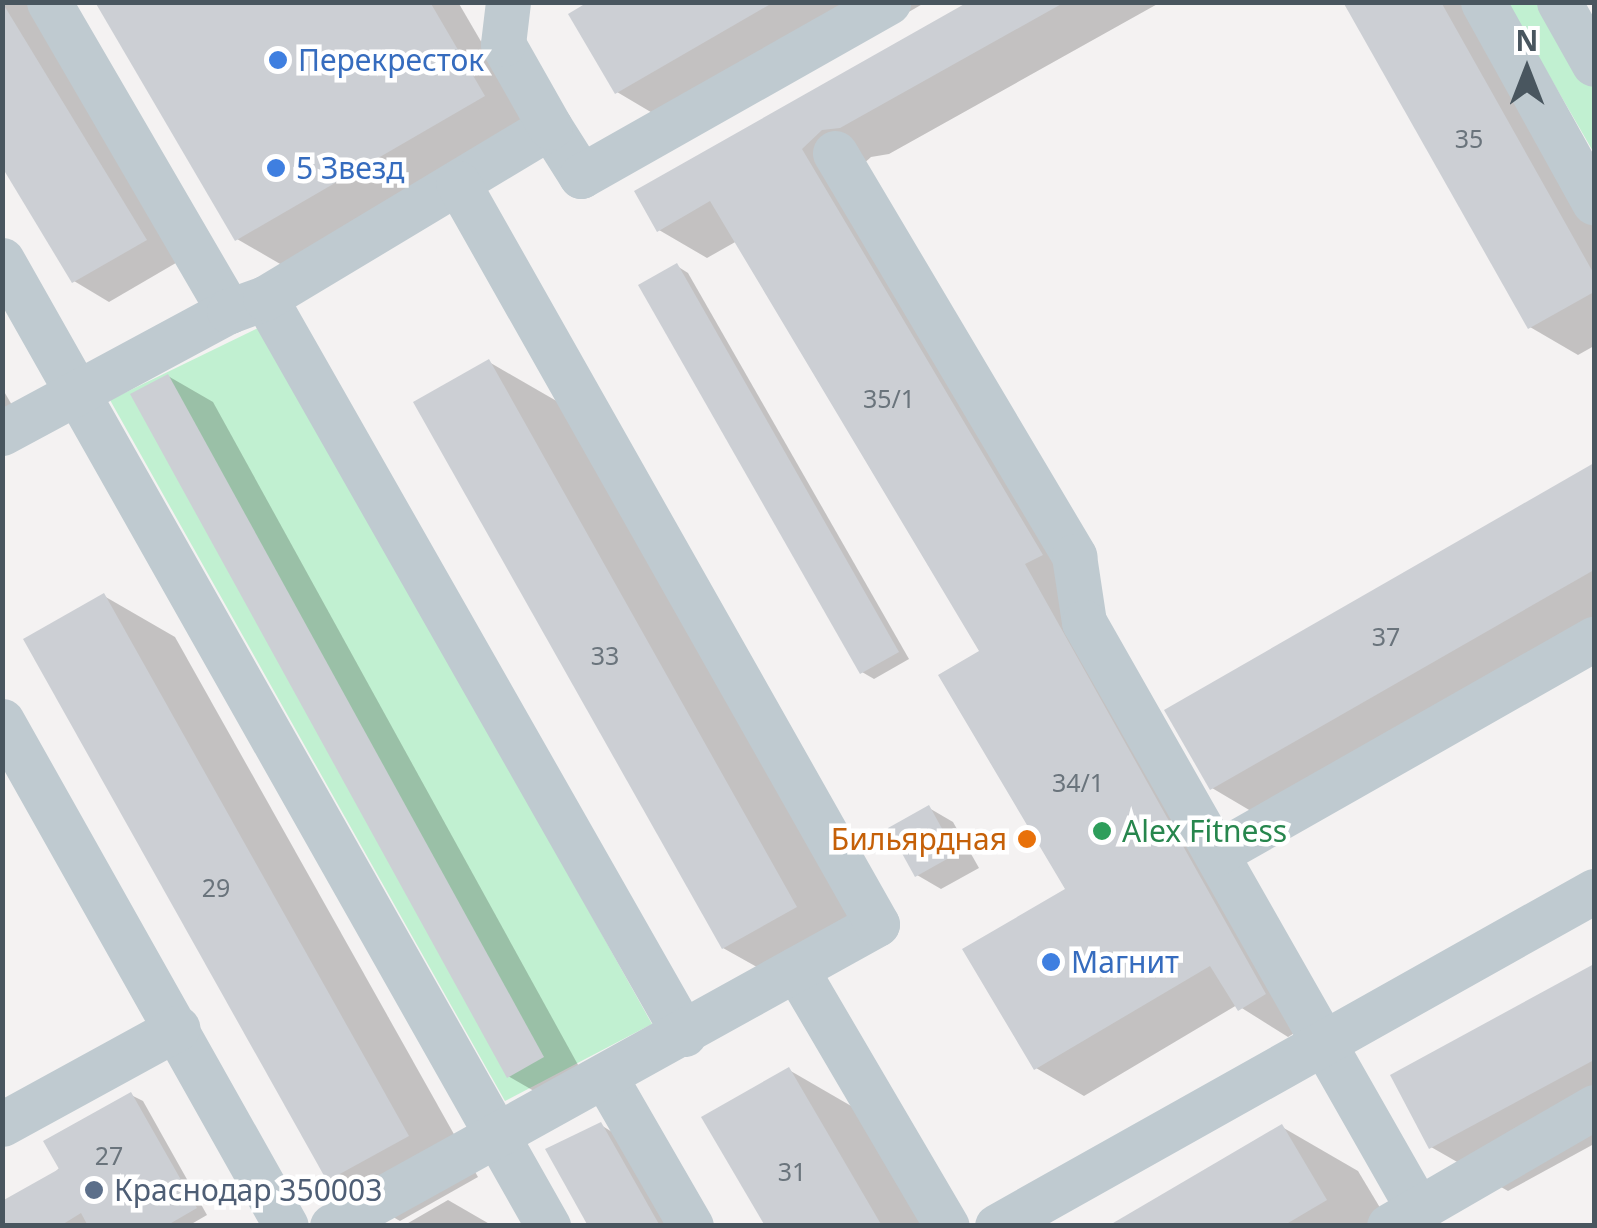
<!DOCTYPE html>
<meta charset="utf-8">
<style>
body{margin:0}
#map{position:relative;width:1597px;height:1228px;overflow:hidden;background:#f4f2f2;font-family:"Noto Sans",sans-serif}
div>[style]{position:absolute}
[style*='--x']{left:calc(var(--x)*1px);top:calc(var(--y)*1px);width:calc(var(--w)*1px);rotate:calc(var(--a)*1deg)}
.green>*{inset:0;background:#c1f0d1}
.shadow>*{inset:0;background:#0003}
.building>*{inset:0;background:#cccfd4}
.minor>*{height:45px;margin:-22.5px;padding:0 22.5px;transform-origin:22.5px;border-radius:22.5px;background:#bfcad0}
.dots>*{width:28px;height:28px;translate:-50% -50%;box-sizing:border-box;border:5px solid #fff;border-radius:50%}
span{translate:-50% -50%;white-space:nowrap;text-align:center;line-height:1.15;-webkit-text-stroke:9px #fff;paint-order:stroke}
.number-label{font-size:25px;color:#6a747c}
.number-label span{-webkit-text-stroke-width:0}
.shop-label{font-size:30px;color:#366cbe}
.left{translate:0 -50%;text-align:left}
.leisure-label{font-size:30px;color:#27864d}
.food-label{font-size:30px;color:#c56008}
.right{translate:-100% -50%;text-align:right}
.service-label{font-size:30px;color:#4e5e75}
.frame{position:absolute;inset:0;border:5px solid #49565f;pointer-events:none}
.north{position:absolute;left:1477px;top:20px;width:100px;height:100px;-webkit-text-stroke:8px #fff;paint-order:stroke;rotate:0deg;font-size:28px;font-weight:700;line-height:40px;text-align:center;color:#49565f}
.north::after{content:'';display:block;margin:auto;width:35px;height:45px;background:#49565f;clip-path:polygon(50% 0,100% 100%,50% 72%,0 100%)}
</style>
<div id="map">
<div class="green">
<i style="clip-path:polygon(1507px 3px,1544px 3px,1594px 89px,1594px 153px)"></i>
<i style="clip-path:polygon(262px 326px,652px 1024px,505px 1101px,110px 400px)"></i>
</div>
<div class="shadow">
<i style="clip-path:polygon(2px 2px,27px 2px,181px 260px,109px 302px,74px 281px,2px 162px)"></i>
<i style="clip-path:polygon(98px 2px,458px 2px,528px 122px,282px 265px,237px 239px)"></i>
<i style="clip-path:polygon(593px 2px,926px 2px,693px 137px,617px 92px)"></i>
<i style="clip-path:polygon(973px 2px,1161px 2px,889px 154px,871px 157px,848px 178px,1312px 1022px,1288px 1037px,1237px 1005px,1084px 1096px,1036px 1068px,1068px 890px,983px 651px,737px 241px,707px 258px,659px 230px)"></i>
<i style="clip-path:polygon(1346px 2px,1471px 2px,1594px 220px,1594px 346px,1578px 355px,1530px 327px)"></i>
<i style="clip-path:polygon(677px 266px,688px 273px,909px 659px,874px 679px,862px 672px)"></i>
<i style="clip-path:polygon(489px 362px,560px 403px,867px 948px,794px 988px,723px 948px)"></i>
<i style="clip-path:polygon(168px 376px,213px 402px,588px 1083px,553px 1102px,508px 1076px)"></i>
<i style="clip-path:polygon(2px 388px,16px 412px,2px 419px)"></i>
<i style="clip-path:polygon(1594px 466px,1594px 657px,1288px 833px,1212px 788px,1167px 710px)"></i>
<i style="clip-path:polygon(104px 596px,175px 637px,478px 1177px,400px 1221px,329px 1180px)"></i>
<i style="clip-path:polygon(929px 808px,953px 822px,979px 868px,941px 889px,917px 875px)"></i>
<i style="clip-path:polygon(1594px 967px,1594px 1144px,1508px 1191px,1431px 1147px,1393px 1076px)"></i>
<i style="clip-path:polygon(789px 1070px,865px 1114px,931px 1226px,768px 1226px)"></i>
<i style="clip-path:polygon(131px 1095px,143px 1101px,207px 1215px,188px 1226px,2px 1226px)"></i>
<i style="clip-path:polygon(601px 1125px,612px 1132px,667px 1226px,591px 1226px)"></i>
<i style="clip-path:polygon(1282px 1127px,1358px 1171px,1391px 1226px,1112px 1226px)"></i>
<i style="clip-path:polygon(448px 1200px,493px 1226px,403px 1226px)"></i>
</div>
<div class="building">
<i style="clip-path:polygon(2px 2px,147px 240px,72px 283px,2px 167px)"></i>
<i style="clip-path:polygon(95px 2px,430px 2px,485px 96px,235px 241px)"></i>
<i style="clip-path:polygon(588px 2px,774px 2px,615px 94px,568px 14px)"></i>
<i style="clip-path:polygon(968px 2px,1065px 2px,840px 128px,822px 130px,802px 149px,1043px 555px,1025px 564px,1266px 994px,1238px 1011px,1210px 966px,1034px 1070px,962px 949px,1065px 889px,938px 675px,979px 651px,710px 201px,657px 232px,634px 191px)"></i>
<i style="clip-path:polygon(1343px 2px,1441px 2px,1594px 274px,1594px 292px,1528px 329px)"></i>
<i style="clip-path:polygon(677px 263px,899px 652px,860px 674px,638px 285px)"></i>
<i style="clip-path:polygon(489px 359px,797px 907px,722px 949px,413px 402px)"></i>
<i style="clip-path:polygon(168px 374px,544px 1057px,507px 1078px,130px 394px)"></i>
<i style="clip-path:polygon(1594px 463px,1594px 570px,1210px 790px,1164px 710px)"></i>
<i style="clip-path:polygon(104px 593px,409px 1136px,327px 1181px,23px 639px)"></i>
<i style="clip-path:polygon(929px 805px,956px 854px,915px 877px,888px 828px)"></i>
<i style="clip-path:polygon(1594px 964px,1594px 1060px,1429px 1149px,1390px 1075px)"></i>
<i style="clip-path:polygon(789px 1067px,882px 1226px,765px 1226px,701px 1117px)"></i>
<i style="clip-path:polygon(131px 1092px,197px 1208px,166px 1226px,88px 1226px,81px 1213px,60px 1226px,2px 1226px,2px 1201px,59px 1169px,43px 1141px)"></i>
<i style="clip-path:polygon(601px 1122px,660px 1226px,588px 1226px,545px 1149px)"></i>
<i style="clip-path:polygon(1282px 1124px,1327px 1200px,1283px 1226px,1108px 1226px)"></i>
</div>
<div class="minor">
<i style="--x:49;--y:2;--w:358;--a:59.8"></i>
<i style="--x:1483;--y:2;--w:229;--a:61"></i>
<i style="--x:1559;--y:2;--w:71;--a:60.6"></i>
<i style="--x:550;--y:127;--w:58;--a:57.7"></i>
<i style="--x:581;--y:176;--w:353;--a:-29.5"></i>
<i style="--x:835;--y:153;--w:469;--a:59.3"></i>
<i style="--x:1074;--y:556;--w:67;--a:81.4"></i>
<i style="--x:1084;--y:622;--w:675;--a:60.36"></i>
<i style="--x:2;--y:260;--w:1110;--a:60.52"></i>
<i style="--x:265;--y:298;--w:847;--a:60.35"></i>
<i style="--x:2;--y:433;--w:258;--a:-28.3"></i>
<i style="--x:229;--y:311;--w:38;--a:-20"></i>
<i style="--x:265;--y:298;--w:332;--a:-31"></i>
<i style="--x:550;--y:127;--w:95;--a:-119.5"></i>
<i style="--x:503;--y:44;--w:42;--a:-83.2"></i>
<i style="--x:2;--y:721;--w:579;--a:60.65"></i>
<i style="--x:1217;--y:853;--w:434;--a:-29.6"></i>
<i style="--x:796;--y:969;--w:298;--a:59.6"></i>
<i style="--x:605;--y:1077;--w:172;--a:60"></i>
<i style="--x:2;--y:1124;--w:200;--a:-28.7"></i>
<i style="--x:332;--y:1226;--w:623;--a:-28.99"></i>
<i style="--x:877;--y:924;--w:851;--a:-119.49"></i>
<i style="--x:997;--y:1226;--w:685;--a:-29.3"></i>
<i style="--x:1389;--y:1226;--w:237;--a:-30.1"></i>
</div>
<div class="dots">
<i style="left:278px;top:60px;background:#3f7fe0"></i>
<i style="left:276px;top:168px;background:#3f7fe0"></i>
<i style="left:1102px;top:831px;background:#2e9e5b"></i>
<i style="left:1027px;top:839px;background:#e8710a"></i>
<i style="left:1051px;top:962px;background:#3f7fe0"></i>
<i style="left:94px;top:1190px;background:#5c6f8a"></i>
</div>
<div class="number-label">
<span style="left:1469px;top:138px">35</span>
<span style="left:889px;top:398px">35/1</span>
<span style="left:1386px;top:636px">37</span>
<span style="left:605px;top:655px">33</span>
<span style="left:1078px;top:782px">34/1</span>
<span style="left:216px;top:887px">29</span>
<span style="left:109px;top:1155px">27</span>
<span style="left:792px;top:1171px">31</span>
</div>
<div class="shop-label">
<span class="left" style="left:298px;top:60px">Перекресток</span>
<span class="left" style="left:296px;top:168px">5 Звезд</span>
<span class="left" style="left:1071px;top:962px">Магнит</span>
</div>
<div class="leisure-label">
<span class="left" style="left:1122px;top:831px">Alex Fitness</span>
</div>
<div class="food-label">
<span class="right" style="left:1007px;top:839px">Бильярдная</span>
</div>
<div class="service-label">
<span class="left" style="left:114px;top:1190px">Краснодар 350003</span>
</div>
<div class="frame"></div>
<div class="north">N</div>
</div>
